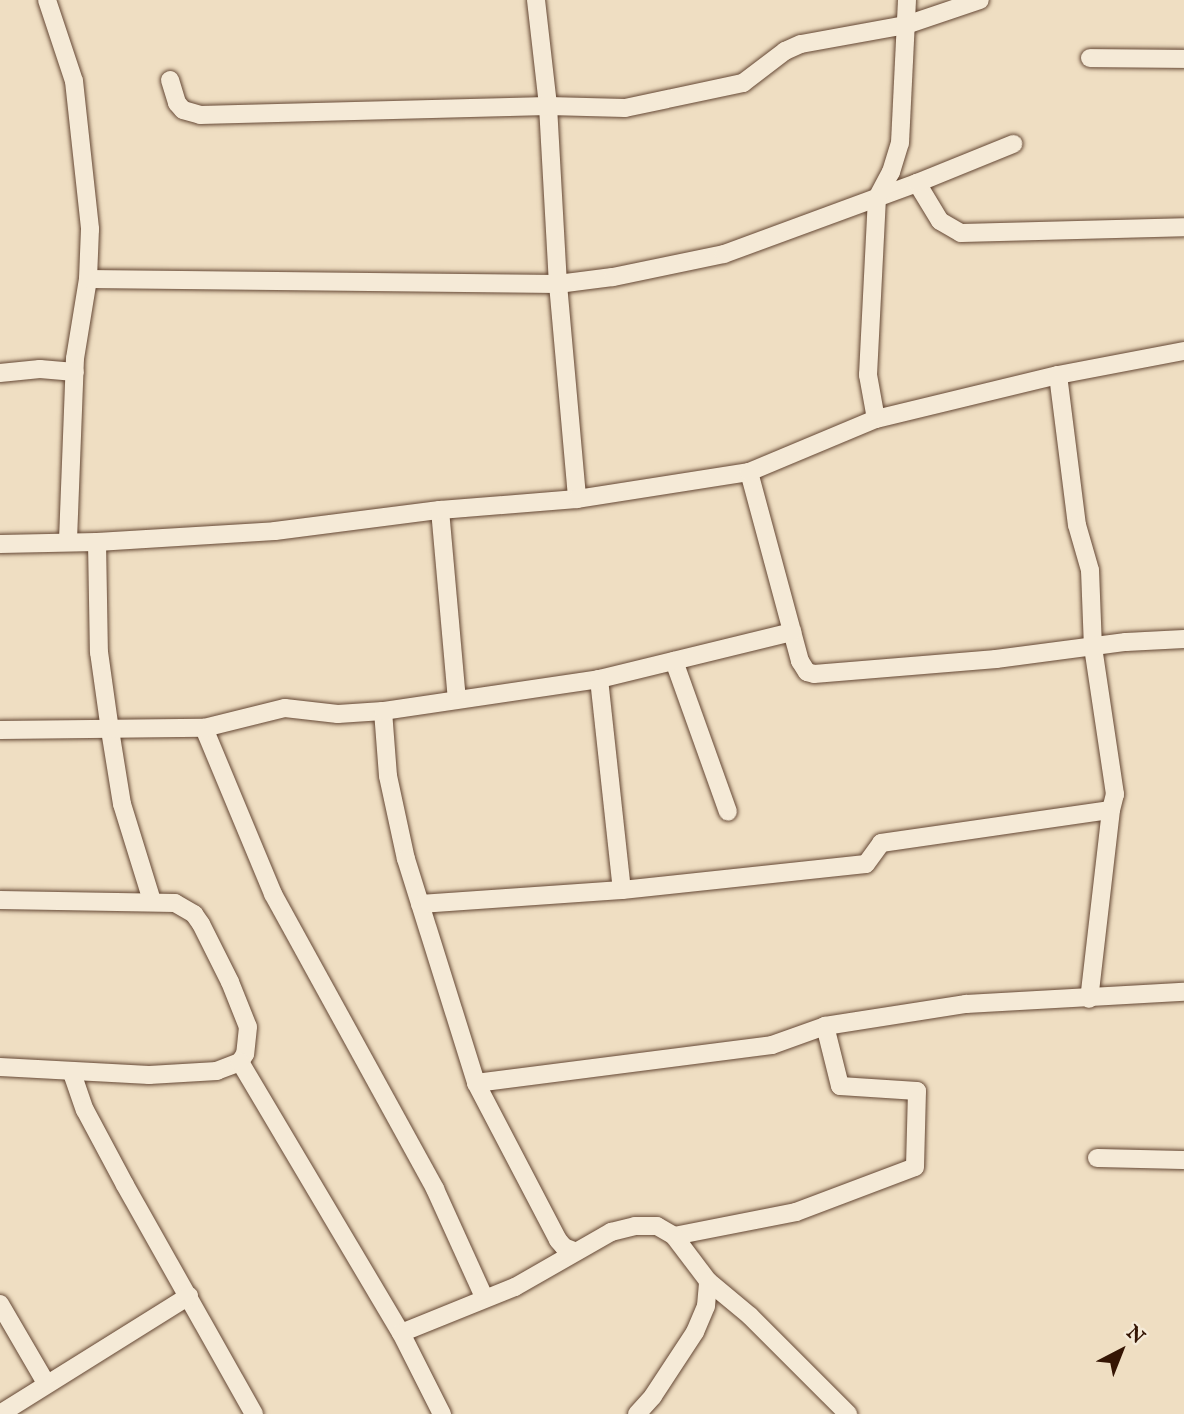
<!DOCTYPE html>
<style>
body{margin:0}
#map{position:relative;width:1184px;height:1414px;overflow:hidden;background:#efdec2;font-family:"IM FELL English",serif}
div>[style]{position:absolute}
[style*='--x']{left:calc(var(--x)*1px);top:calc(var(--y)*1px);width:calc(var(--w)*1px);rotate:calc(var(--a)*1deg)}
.roads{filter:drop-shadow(0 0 2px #644734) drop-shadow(0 0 2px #644734)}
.minor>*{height:18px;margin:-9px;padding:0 9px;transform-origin:9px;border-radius:9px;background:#f5ead7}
span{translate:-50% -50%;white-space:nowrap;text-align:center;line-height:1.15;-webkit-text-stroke:5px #f5ead7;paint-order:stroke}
.north{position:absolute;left:1086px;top:1316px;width:70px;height:70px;-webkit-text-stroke:5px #f5ead7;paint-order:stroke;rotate:42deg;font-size:19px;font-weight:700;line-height:28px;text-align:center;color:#351504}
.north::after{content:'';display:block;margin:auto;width:24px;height:32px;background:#351504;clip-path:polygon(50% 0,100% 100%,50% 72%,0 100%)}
</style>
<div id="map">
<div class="roads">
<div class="minor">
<i style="--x:47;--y:0;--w:85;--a:71.6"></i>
<i style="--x:74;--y:81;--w:149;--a:83.8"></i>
<i style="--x:90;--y:229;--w:50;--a:92.3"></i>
<i style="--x:88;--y:279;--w:80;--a:99.3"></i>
<i style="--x:75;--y:358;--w:184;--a:92.2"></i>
<i style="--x:536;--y:0;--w:107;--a:83.5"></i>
<i style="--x:548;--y:106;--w:178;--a:86.8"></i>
<i style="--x:558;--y:284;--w:216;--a:84.9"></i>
<i style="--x:1090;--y:58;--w:94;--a:0.6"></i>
<i style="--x:170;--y:80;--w:24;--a:73"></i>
<i style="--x:177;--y:103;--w:9;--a:49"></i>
<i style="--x:183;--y:110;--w:18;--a:16"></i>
<i style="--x:200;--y:115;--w:348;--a:-1.5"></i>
<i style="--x:548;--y:106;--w:77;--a:1.5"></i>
<i style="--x:625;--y:108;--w:121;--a:-12"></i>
<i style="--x:743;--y:83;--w:53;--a:-37.3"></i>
<i style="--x:785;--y:51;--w:17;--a:-24"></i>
<i style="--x:801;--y:44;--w:107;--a:-10.3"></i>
<i style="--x:906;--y:25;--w:78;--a:-18.7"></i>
<i style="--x:917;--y:183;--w:44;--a:58.8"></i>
<i style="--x:940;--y:221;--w:24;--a:30"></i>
<i style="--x:961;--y:233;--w:223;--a:-1.5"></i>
<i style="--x:88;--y:279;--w:470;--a:0.6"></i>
<i style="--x:558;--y:284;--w:55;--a:-7.3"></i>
<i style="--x:613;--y:277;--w:113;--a:-11.7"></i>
<i style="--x:724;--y:254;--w:206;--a:-20.2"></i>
<i style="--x:917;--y:183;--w:104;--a:-22.1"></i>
<i style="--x:0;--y:373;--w:40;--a:-5.7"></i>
<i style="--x:40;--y:369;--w:35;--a:5"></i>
<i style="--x:1058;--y:375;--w:151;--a:82.8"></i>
<i style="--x:1077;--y:525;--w:47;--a:73.9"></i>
<i style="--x:1090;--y:570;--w:77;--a:87.8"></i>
<i style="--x:1093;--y:647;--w:149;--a:81.5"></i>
<i style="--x:1115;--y:794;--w:16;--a:104"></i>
<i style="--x:1111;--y:810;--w:190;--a:96.6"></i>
<i style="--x:876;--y:419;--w:45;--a:-100.3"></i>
<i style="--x:868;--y:375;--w:177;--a:-87.1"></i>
<i style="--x:877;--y:198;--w:30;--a:-62"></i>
<i style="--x:891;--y:172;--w:30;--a:-73"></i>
<i style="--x:900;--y:143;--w:143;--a:-87.2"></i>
<i style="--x:749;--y:472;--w:196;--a:74.9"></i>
<i style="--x:800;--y:661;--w:13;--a:58"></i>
<i style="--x:807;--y:672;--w:7;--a:16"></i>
<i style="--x:814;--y:674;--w:183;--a:-4.7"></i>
<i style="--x:996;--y:659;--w:131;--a:-7.5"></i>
<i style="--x:1126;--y:642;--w:58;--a:-3"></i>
<i style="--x:440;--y:510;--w:190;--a:84.9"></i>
<i style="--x:97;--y:542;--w:110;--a:89"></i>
<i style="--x:99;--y:652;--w:79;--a:82"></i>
<i style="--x:110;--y:730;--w:75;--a:80.8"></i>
<i style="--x:122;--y:804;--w:102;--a:72.8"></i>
<i style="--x:0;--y:544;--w:97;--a:-1.2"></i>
<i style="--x:97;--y:542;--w:178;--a:-3.5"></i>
<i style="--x:275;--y:531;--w:166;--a:-7.3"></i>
<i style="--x:440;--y:510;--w:137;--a:-4.6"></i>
<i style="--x:577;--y:499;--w:174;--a:-8.9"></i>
<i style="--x:749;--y:472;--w:138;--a:-22.7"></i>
<i style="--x:876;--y:419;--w:187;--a:-13.6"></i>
<i style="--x:1058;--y:375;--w:128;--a:-10.8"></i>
<i style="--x:674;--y:661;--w:160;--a:70.3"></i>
<i style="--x:599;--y:679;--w:212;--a:83.8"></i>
<i style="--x:383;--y:711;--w:65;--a:85.6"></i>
<i style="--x:388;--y:776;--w:85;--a:77.8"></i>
<i style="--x:406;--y:859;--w:235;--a:72.6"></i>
<i style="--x:476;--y:1083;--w:177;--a:62.4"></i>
<i style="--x:558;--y:1240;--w:9;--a:49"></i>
<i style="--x:564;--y:1247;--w:11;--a:22"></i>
<i style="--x:204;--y:728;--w:180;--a:67.4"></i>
<i style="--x:273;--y:894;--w:337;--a:61.2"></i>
<i style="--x:435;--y:1189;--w:119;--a:65.6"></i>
<i style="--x:0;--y:730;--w:204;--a:-0.6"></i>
<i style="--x:204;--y:728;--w:83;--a:-13.9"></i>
<i style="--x:285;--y:708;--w:53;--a:6.5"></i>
<i style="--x:338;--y:714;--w:45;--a:-3.8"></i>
<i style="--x:383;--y:711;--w:218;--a:-8.4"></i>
<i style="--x:599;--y:679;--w:199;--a:-13.7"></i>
<i style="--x:0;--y:900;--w:175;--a:1"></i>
<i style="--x:175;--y:903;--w:22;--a:30"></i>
<i style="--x:194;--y:914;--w:12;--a:55"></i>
<i style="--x:201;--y:924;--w:65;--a:63.4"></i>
<i style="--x:230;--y:982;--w:48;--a:68.2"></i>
<i style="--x:248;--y:1027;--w:27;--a:96"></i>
<i style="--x:245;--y:1054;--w:9;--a:122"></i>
<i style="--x:240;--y:1062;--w:25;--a:159"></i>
<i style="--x:217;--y:1071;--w:68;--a:176.6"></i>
<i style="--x:149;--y:1075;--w:149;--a:-176.9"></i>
<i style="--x:420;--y:904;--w:202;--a:-4"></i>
<i style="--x:622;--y:890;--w:245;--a:-6.1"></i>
<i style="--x:866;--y:864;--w:26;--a:-54"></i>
<i style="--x:881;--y:843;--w:232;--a:-8.2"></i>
<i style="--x:240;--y:1062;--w:315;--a:59.3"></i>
<i style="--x:401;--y:1333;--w:91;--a:63.2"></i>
<i style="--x:72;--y:1073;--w:39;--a:71"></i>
<i style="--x:85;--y:1110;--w:85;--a:61.9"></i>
<i style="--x:125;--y:1185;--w:263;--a:60.6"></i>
<i style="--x:476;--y:1083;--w:298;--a:-7.3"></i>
<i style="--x:772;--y:1045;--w:56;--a:-19.7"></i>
<i style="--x:825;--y:1026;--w:143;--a:-8.9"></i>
<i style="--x:966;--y:1004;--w:218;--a:-3.2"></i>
<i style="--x:1097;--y:1158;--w:87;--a:1.3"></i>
<i style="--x:674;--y:1236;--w:124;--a:-11.1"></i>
<i style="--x:796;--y:1212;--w:127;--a:-20.7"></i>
<i style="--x:915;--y:1167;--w:76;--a:-88.5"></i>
<i style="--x:917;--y:1091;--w:77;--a:-176.3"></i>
<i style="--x:840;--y:1086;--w:62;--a:-104"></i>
<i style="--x:0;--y:1304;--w:91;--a:59.8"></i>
<i style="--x:401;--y:1333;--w:123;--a:-22"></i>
<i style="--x:515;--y:1287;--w:111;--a:-29.8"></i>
<i style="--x:611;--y:1232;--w:25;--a:-14"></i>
<i style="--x:635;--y:1226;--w:22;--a:0"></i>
<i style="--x:657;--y:1226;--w:20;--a:30"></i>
<i style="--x:674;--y:1236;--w:56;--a:52.9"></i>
<i style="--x:708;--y:1281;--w:55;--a:39.8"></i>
<i style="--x:750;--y:1316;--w:139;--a:45"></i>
<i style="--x:0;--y:1414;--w:223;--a:-32"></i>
<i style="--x:637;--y:1414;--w:24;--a:-48"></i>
<i style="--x:653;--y:1396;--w:77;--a:-56.7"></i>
<i style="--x:695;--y:1332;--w:28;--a:-67"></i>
<i style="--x:706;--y:1306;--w:25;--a:-85"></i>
</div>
</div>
<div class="north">N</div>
</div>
